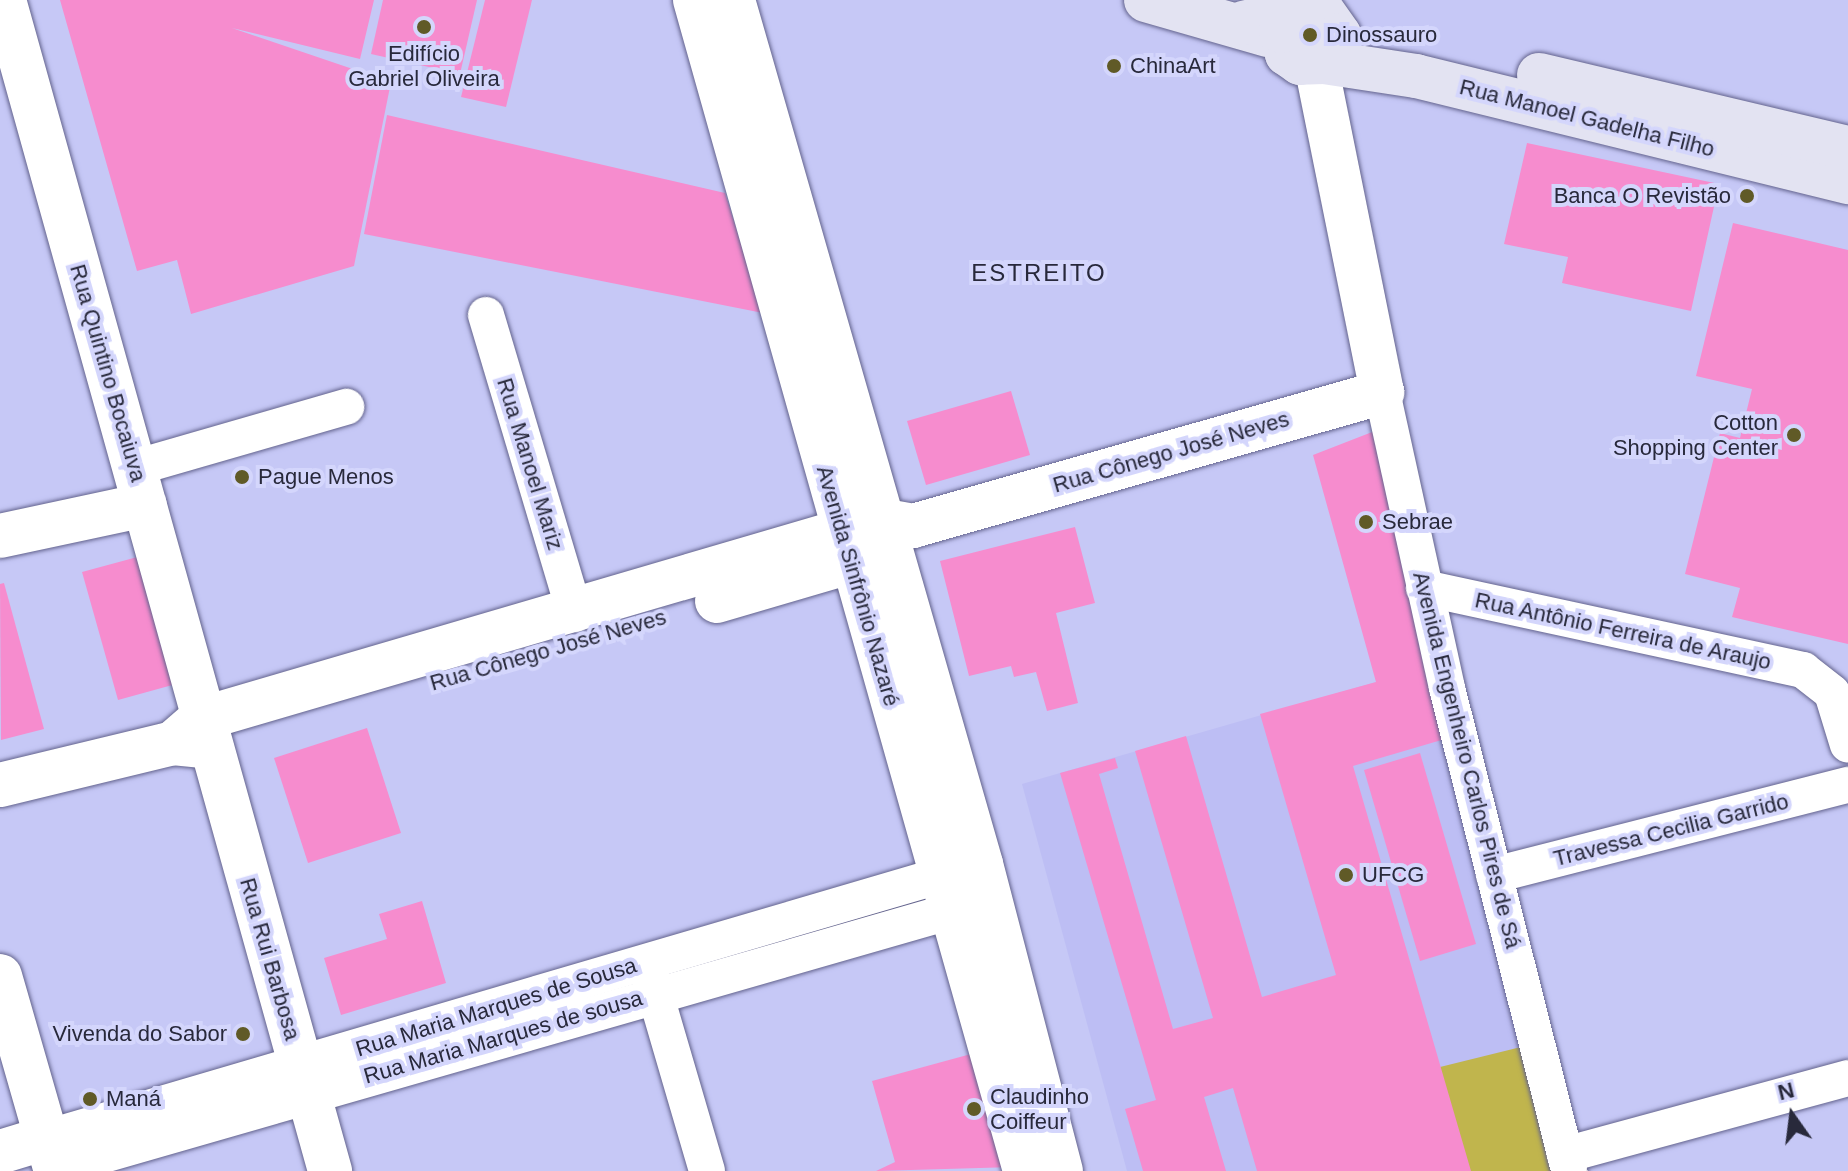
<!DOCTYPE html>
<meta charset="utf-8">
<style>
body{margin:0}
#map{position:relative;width:1848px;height:1171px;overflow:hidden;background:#c6c8f6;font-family:Arial,sans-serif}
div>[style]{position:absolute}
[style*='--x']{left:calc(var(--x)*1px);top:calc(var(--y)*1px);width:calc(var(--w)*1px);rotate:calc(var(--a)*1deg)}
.built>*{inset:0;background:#bdbef4}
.green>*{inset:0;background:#c0b54d}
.building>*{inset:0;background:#f68cce}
.roads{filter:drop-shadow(0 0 2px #63638d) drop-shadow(0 0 2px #63638d)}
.minor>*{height:36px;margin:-18px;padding:0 18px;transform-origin:18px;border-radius:18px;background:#fff}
.tertiary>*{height:44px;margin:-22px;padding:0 22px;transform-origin:22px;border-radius:22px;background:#fff}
.secondary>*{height:44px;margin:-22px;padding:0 22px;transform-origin:22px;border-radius:22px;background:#fff}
.primary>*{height:44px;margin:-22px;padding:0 22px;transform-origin:22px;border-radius:22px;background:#e3e3f2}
.dots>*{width:22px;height:22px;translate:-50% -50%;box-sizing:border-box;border:4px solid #d4d6fc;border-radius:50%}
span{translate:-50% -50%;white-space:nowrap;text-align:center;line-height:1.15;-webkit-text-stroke:8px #d4d6fc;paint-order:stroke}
.poi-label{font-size:22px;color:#28293b}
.left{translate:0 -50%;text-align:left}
.right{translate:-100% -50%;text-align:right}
.street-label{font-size:22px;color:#28293b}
.neighbourhood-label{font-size:24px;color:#28293b;letter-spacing:2px}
.north{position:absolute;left:1752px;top:1075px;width:80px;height:80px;-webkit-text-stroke:6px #d4d6fc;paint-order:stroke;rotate:346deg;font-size:22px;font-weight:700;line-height:32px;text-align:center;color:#28293b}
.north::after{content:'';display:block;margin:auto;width:28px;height:36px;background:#28293b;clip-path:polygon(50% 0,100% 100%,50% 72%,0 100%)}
</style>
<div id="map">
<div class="built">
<i style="clip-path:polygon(1425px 668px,1562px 1171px,1127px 1171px,1022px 784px)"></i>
</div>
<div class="green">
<i style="clip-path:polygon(1525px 1046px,1557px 1171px,1466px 1171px,1440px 1067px)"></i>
</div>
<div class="building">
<i style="clip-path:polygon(60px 0,374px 0,360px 59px,232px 28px,391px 82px,354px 266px,191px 314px,177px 260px,137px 271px)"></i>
<i style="clip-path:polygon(383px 0,477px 0,460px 74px,371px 54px)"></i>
<i style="clip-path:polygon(485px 0,532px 0,506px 107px,461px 97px)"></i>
<i style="clip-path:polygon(387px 115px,725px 193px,763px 313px,364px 234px)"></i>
<i style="clip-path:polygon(1527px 143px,1719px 184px,1691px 311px,1562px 283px,1568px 257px,1504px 244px)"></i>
<i style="clip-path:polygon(1733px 223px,1848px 250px,1848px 644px,1732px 617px,1740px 588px,1685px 574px,1720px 433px,1740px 438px,1752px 389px,1696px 376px)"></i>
<i style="clip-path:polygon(1011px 391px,1030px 455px,926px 485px,907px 421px)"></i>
<i style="clip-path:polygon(1385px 427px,1445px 739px,1353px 766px,1471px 1171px,1257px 1171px,1233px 1088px,1204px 1097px,1226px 1171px,1143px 1171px,1125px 1109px,1156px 1100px,1060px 773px,1115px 758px,1118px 768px,1099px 774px,1173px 1029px,1213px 1018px,1135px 751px,1186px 736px,1262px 997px,1336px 975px,1260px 714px,1376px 682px,1313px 455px)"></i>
<i style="clip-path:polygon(1075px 527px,1095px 603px,1056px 613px,1078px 703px,1047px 711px,1036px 672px,1014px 677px,1011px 666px,969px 676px,940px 561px)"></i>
<i style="clip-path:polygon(141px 556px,176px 684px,118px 700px,82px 572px)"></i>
<i style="clip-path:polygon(4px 583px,44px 729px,1px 740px,0 584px)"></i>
<i style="clip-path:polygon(367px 728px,401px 833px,308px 863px,274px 758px)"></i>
<i style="clip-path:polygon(1420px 753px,1476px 944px,1420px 961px,1364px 770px)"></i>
<i style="clip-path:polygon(422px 901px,446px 983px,341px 1015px,324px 958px,387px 939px,379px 914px)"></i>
<i style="clip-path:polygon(982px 1051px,1014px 1167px,876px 1171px,895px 1162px,872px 1081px)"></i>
</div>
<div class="roads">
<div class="minor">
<i style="--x:486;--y:315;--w:312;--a:73.4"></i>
<i style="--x:1382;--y:392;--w:303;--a:77.6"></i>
<i style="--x:1447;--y:688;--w:498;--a:75.8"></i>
<i style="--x:134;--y:468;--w:221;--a:-16.1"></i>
<i style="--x:1424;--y:588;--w:388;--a:12.2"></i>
<i style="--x:1803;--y:670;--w:37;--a:38"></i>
<i style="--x:1832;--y:693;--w:54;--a:72.9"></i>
<i style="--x:1494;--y:875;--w:365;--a:-14.3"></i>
<i style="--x:648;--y:969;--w:210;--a:73.7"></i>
<i style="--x:46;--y:1138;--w:959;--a:-16.36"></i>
<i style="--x:1565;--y:1155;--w:293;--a:-15.2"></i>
<i style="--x:55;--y:1169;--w:958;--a:-16.05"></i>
</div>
<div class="tertiary">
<i style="--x:695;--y:0;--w:1217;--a:74.26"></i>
<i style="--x:733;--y:0;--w:899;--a:73.98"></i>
<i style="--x:981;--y:864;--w:317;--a:75.4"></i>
<i style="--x:0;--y:536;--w:148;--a:-12.1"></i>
<i style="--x:717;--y:601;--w:167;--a:-16.4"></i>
<i style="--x:173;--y:743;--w:37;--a:-41"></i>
<i style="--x:201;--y:719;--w:708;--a:-16.33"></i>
<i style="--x:880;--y:520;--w:34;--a:10"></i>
<i style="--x:913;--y:526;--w:488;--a:-15.9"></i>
<i style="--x:1382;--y:392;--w:334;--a:-101.4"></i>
<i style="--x:0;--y:785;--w:178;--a:-13.6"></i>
<i style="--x:173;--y:743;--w:28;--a:6"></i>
<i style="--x:0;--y:1152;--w:48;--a:-16.9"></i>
</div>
<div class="secondary">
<i style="--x:4;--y:0;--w:1216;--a:74.44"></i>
<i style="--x:0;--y:976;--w:203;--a:74"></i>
</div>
<div class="primary">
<i style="--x:1146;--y:0;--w:126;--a:16.1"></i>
<i style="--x:1243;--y:23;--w:71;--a:-13.1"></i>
<i style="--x:1312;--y:7;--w:9;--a:13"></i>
<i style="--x:1321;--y:9;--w:32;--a:55"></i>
<i style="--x:1339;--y:35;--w:31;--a:119"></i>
<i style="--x:1324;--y:62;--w:24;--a:178"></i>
<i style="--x:1300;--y:63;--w:16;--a:-145"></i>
<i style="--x:1287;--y:54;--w:24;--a:-105"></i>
<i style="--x:1281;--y:31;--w:23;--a:-56"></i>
<i style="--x:1324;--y:62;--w:93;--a:8.7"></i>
<i style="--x:1416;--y:76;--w:445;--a:13.8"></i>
<i style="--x:1539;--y:75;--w:318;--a:13.3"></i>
</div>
</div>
<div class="dots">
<i style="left:424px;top:27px;background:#605a27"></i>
<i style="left:1310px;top:35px;background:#605a27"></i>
<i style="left:1114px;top:66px;background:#605a27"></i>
<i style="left:1747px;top:196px;background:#605a27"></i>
<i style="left:1794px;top:435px;background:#605a27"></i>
<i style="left:242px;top:477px;background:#605a27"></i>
<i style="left:1366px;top:522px;background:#605a27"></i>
<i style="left:1346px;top:875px;background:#605a27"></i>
<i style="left:243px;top:1034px;background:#605a27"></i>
<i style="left:90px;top:1099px;background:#605a27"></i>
<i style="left:974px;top:1109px;background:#605a27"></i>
</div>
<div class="poi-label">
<span class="left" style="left:1326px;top:35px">Dinossauro</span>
<span style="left:424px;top:66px">Edifício<br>Gabriel Oliveira</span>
<span class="left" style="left:1130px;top:66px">ChinaArt</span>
<span class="right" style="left:1731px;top:196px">Banca O Revistão</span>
<span class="right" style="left:1778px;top:435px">Cotton<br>Shopping Center</span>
<span class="left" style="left:258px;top:477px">Pague Menos</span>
<span class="left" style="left:1382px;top:522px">Sebrae</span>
<span class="left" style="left:1362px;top:875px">UFCG</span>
<span class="right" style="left:227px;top:1034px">Vivenda do Sabor</span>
<span class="left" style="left:990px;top:1109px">Claudinho<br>Coiffeur</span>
<span class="left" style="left:106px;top:1099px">Maná</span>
</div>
<div class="street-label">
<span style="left:1587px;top:118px;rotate:14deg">Rua Manoel Gadelha Filho</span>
<span style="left:108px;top:373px;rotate:74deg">Rua Quintino Bocaiuva</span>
<span style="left:1171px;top:452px;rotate:-16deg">Rua Cônego José Neves</span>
<span style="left:530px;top:464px;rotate:73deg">Rua Manoel Mariz</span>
<span style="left:858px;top:586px;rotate:74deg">Avenida Sinfrônio Nazaré</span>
<span style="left:1623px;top:631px;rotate:12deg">Rua Antônio Ferreira de Araujo</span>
<span style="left:548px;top:650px;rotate:-16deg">Rua Cônego José Neves</span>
<span style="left:1467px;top:760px;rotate:76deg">Avenida Engenheiro Carlos Pires de Sá</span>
<span style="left:1671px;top:830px;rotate:-14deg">Travessa Cecilia Garrido</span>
<span style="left:270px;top:959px;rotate:74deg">Rua Rui Barbosa</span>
<span style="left:496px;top:1007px;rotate:-17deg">Rua Maria Marques de Sousa</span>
<span style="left:503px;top:1037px;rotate:-16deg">Rua Maria Marques de sousa</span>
</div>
<div class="neighbourhood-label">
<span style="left:1039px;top:273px">ESTREITO</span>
</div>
<div class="north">N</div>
</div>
